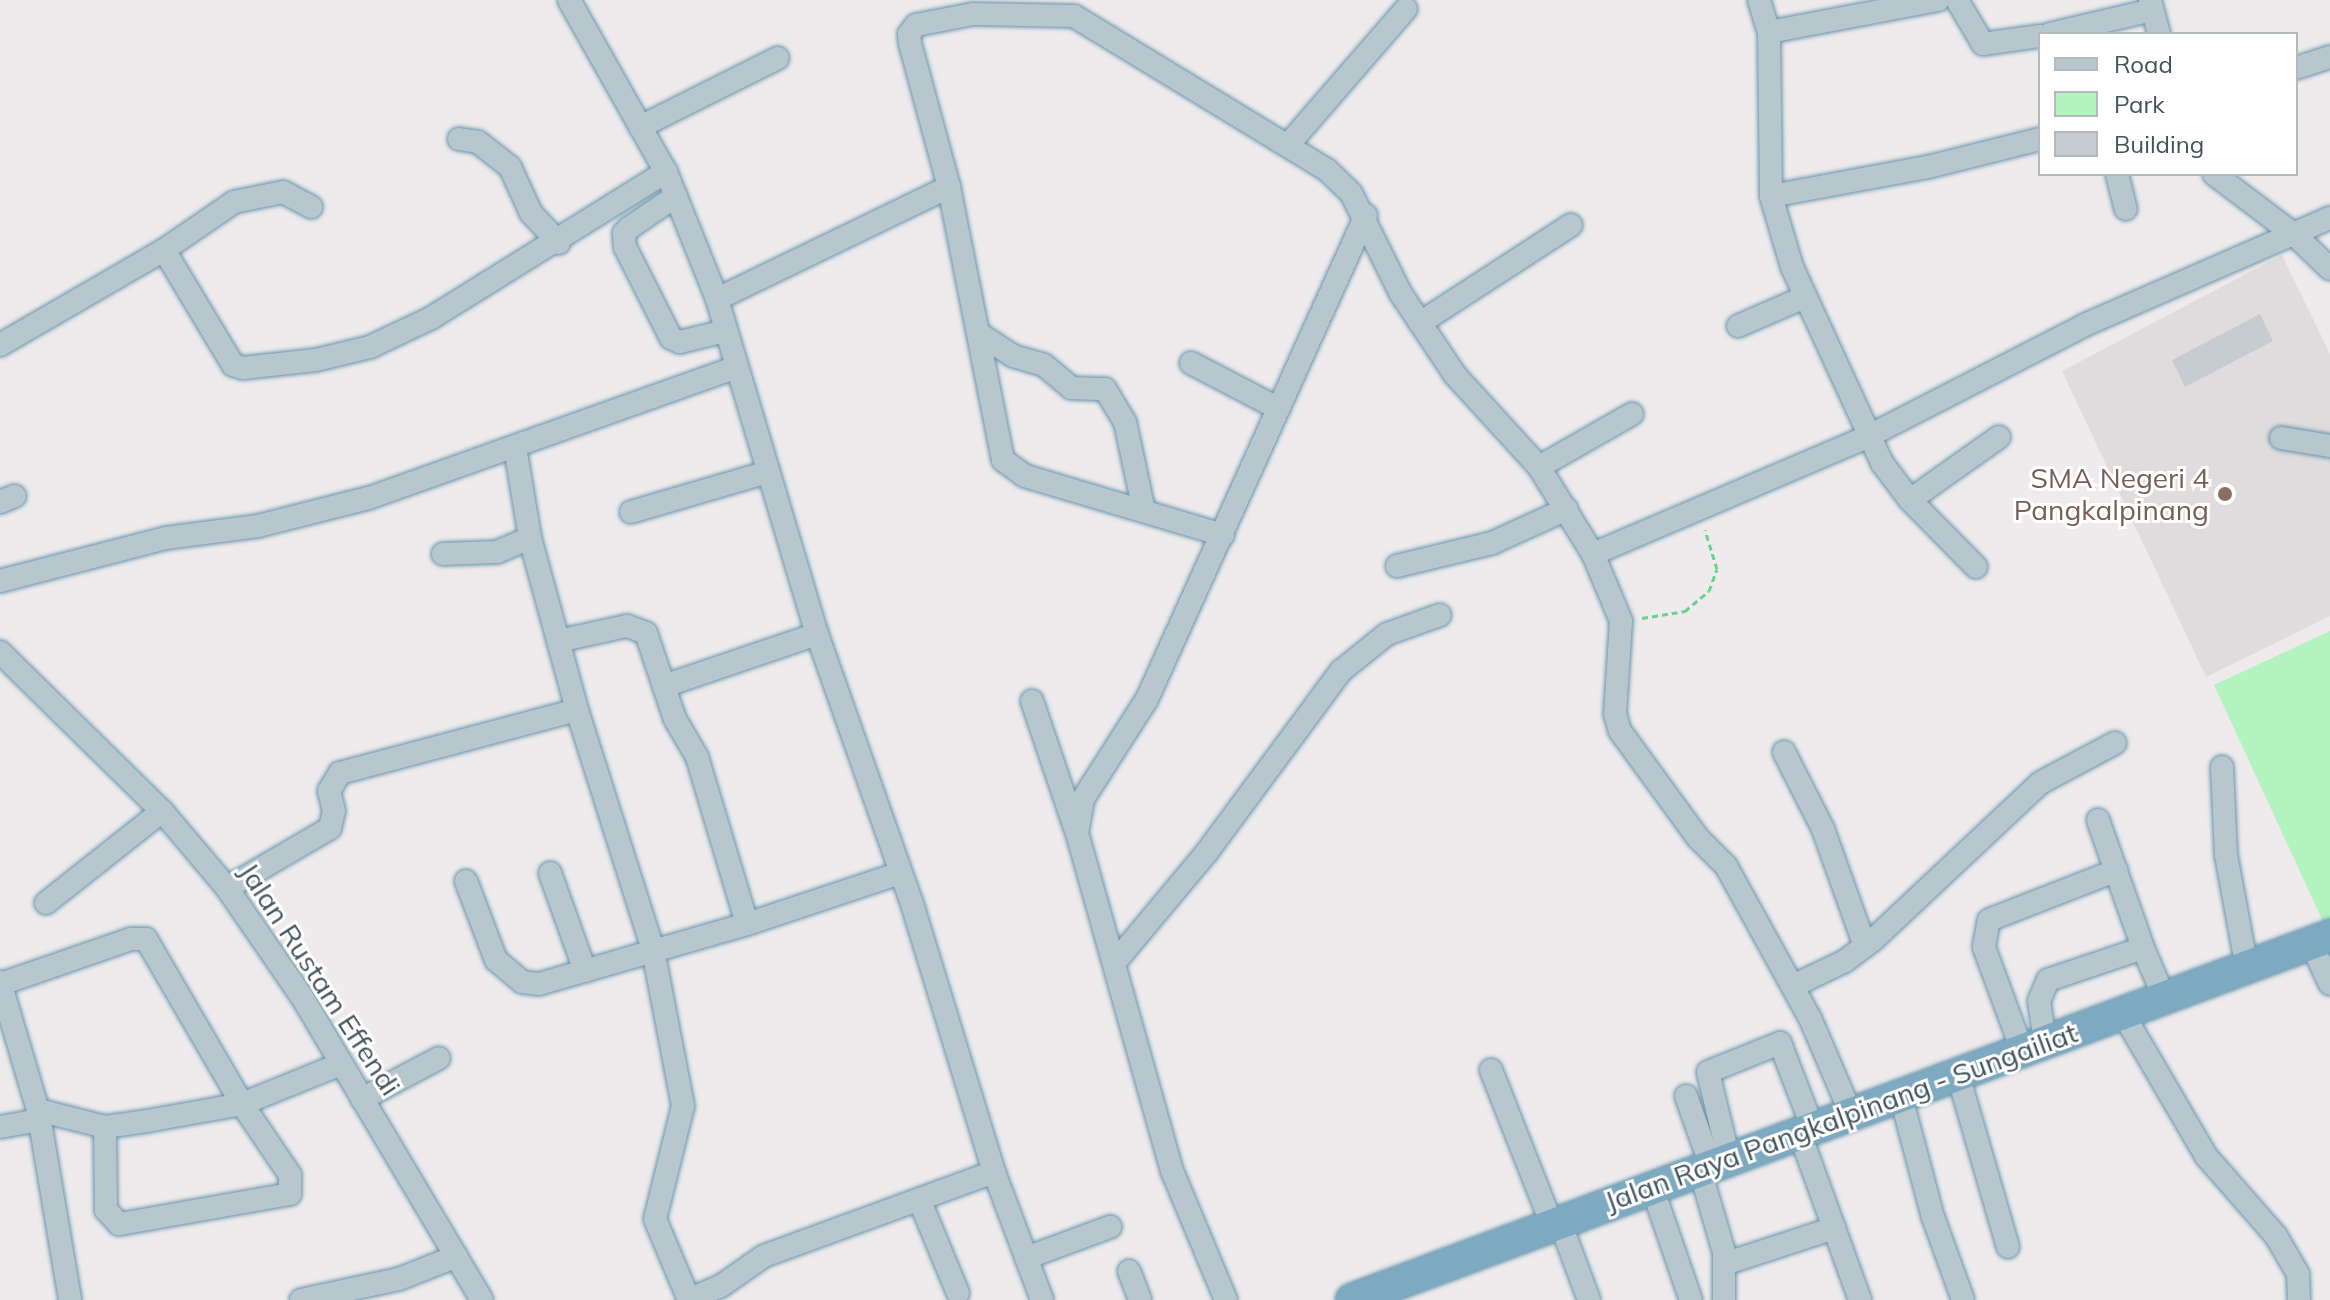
<!DOCTYPE html>
<style>
body{margin:0}
#map{position:relative;width:2330px;height:1300px;overflow:hidden;background:#efebec;font-family:Mulish,sans-serif}
div>[style]{position:absolute}
[style*='--x']{left:calc(var(--x)*1px);top:calc(var(--y)*1px);width:calc(var(--w)*1px);rotate:calc(var(--a)*1deg)}
.education>*{inset:0;background:#e0dcde}
.green>*{inset:0;background:#b3f3c0}
.building>*{inset:0;background:#c7ccd1}
.path>*{height:3px;margin-top:-1.5px;transform-origin:0;background:repeating-linear-gradient(90deg,#68d48b 0 6px,transparent 0 10px)}
.roads{filter:drop-shadow(0 0 2px #6895ad) drop-shadow(0 0 2px #6895ad)}
.minor>*{height:22px;margin:-11px;padding:0 11px;transform-origin:11px;border-radius:11px;background:#b8c7cd}
.highway>*{height:32px;margin:-16px;padding:0 16px;transform-origin:16px;border-radius:16px;background:#7daac1}
.dots>*{width:22px;height:22px;translate:-50% -50%;box-sizing:border-box;border:4px solid #fff;border-radius:50%}
span{translate:-50% -50%;white-space:nowrap;text-align:center;line-height:1.15;-webkit-text-stroke:6px #fff;paint-order:stroke}
.education-label{font-size:28px;color:#785e54}
.right{translate:-100% -50%;text-align:right}
.street-label{font-size:28px;color:#42535b}
.legend{position:absolute;left:2038px;top:32px;width:260px;height:144px;box-sizing:border-box;background:#fff;border:2px solid #b3babd;margin:0;padding:10px 14px;list-style:none;font-size:24px;color:#42535b}
.legend li{display:flex;align-items:center;gap:16px;height:40px}
.legend b{width:40px;border:2px solid #b3babd}
</style>
<div id="map">
<div class="education">
<i style="clip-path:polygon(2282px 255px,2330px 354px,2330px 616px,2206px 677px,2062px 371px)"></i>
</div>
<div class="green">
<i style="clip-path:polygon(2330px 631px,2330px 923px,2325px 926px,2214px 685px)"></i>
</div>
<div class="building">
<i style="clip-path:polygon(2260px 314px,2273px 341px,2185px 387px,2172px 360px)"></i>
</div>
<div class="path">
<i style="--x:1642;--y:618;--w:44;--a:-9.2"></i>
<i style="--x:1685;--y:611;--w:31;--a:-40"></i>
<i style="--x:1709;--y:591;--w:23;--a:-70"></i>
<i style="--x:1717;--y:569;--w:41;--a:-107.1"></i>
</div>
<div class="roads">
<div class="minor">
<i style="--x:569;--y:0;--w:197;--a:60.6"></i>
<i style="--x:666;--y:172;--w:137;--a:68.1"></i>
<i style="--x:717;--y:299;--w:350;--a:73.4"></i>
<i style="--x:817;--y:634;--w:289;--a:70.6"></i>
<i style="--x:913;--y:907;--w:277;--a:73"></i>
<i style="--x:994;--y:1172;--w:137;--a:69.4"></i>
<i style="--x:1759;--y:0;--w:34;--a:73"></i>
<i style="--x:1769;--y:32;--w:164;--a:89.3"></i>
<i style="--x:1771;--y:196;--w:74;--a:73.5"></i>
<i style="--x:1792;--y:267;--w:216;--a:65.3"></i>
<i style="--x:1882;--y:463;--w:46;--a:52.9"></i>
<i style="--x:1910;--y:500;--w:94;--a:45.4"></i>
<i style="--x:1957;--y:0;--w:51;--a:59.4"></i>
<i style="--x:1983;--y:44;--w:58;--a:-8"></i>
<i style="--x:2150;--y:0;--w:35;--a:75"></i>
<i style="--x:1769;--y:32;--w:172;--a:-10.7"></i>
<i style="--x:2050;--y:34;--w:105;--a:-13.2"></i>
<i style="--x:2296;--y:68;--w:36;--a:-18"></i>
<i style="--x:640;--y:127;--w:154;--a:-26.6"></i>
<i style="--x:459;--y:139;--w:19;--a:9"></i>
<i style="--x:478;--y:142;--w:41;--a:38"></i>
<i style="--x:510;--y:167;--w:51;--a:65.5"></i>
<i style="--x:531;--y:213;--w:41;--a:47"></i>
<i style="--x:1288;--y:145;--w:180;--a:-49.1"></i>
<i style="--x:2117;--y:174;--w:36;--a:76"></i>
<i style="--x:2214;--y:174;--w:103;--a:37.1"></i>
<i style="--x:2296;--y:236;--w:47;--a:44.1"></i>
<i style="--x:676;--y:196;--w:57;--a:145.8"></i>
<i style="--x:629;--y:228;--w:7;--a:135"></i>
<i style="--x:624;--y:233;--w:14;--a:86"></i>
<i style="--x:625;--y:247;--w:102;--a:63.2"></i>
<i style="--x:671;--y:338;--w:10;--a:24"></i>
<i style="--x:680;--y:342;--w:46;--a:-13.7"></i>
<i style="--x:1771;--y:196;--w:160;--a:-10.5"></i>
<i style="--x:1928;--y:167;--w:115;--a:-14"></i>
<i style="--x:164;--y:250;--w:134;--a:59"></i>
<i style="--x:233;--y:365;--w:10;--a:17"></i>
<i style="--x:243;--y:368;--w:73;--a:-6.3"></i>
<i style="--x:316;--y:360;--w:56;--a:-13.5"></i>
<i style="--x:370;--y:347;--w:68;--a:-25.4"></i>
<i style="--x:431;--y:318;--w:277;--a:-31.9"></i>
<i style="--x:717;--y:299;--w:258;--a:-25.8"></i>
<i style="--x:1420;--y:323;--w:180;--a:-33"></i>
<i style="--x:1738;--y:326;--w:73;--a:-23.4"></i>
<i style="--x:981;--y:335;--w:38;--a:33"></i>
<i style="--x:1013;--y:356;--w:32;--a:16"></i>
<i style="--x:1044;--y:365;--w:35;--a:40"></i>
<i style="--x:1071;--y:388;--w:34;--a:2"></i>
<i style="--x:1105;--y:389;--w:39;--a:59"></i>
<i style="--x:1125;--y:422;--w:91;--a:77.9"></i>
<i style="--x:0;--y:345;--w:190;--a:-30.1"></i>
<i style="--x:164;--y:250;--w:85;--a:-34.4"></i>
<i style="--x:234;--y:202;--w:50;--a:-11.5"></i>
<i style="--x:283;--y:192;--w:32;--a:28"></i>
<i style="--x:1191;--y:363;--w:99;--a:27.6"></i>
<i style="--x:2281;--y:438;--w:50;--a:9.3"></i>
<i style="--x:515;--y:447;--w:92;--a:80.6"></i>
<i style="--x:530;--y:538;--w:178;--a:74.7"></i>
<i style="--x:577;--y:710;--w:252;--a:72.4"></i>
<i style="--x:653;--y:950;--w:159;--a:79.1"></i>
<i style="--x:683;--y:1106;--w:116;--a:103.9"></i>
<i style="--x:655;--y:1219;--w:88;--a:67.2"></i>
<i style="--x:1539;--y:467;--w:107;--a:-29.7"></i>
<i style="--x:1910;--y:500;--w:109;--a:-35.3"></i>
<i style="--x:0;--y:502;--w:16;--a:-22"></i>
<i style="--x:631;--y:512;--w:139;--a:-16.3"></i>
<i style="--x:1223;--y:535;--w:207;--a:-163.4"></i>
<i style="--x:1025;--y:476;--w:27;--a:-144"></i>
<i style="--x:1003;--y:460;--w:278;--a:-101.2"></i>
<i style="--x:949;--y:187;--w:149;--a:-105.2"></i>
<i style="--x:910;--y:43;--w:9;--a:-96"></i>
<i style="--x:909;--y:34;--w:11;--a:-52"></i>
<i style="--x:916;--y:25;--w:58;--a:-10.9"></i>
<i style="--x:973;--y:14;--w:101;--a:1.1"></i>
<i style="--x:1074;--y:16;--w:296;--a:31.3"></i>
<i style="--x:1327;--y:170;--w:33;--a:44"></i>
<i style="--x:1351;--y:193;--w:113;--a:63.7"></i>
<i style="--x:1401;--y:294;--w:97;--a:56.3"></i>
<i style="--x:1455;--y:375;--w:125;--a:47.6"></i>
<i style="--x:1539;--y:467;--w:102;--a:58.2"></i>
<i style="--x:1593;--y:554;--w:73;--a:67.3"></i>
<i style="--x:1621;--y:621;--w:93;--a:93.7"></i>
<i style="--x:1615;--y:714;--w:18;--a:74"></i>
<i style="--x:1620;--y:731;--w:132;--a:53.9"></i>
<i style="--x:1698;--y:838;--w:40;--a:45"></i>
<i style="--x:1726;--y:866;--w:174;--a:61.1"></i>
<i style="--x:1810;--y:1018;--w:107;--a:66.8"></i>
<i style="--x:443;--y:554;--w:54;--a:-2.1"></i>
<i style="--x:497;--y:552;--w:36;--a:-23"></i>
<i style="--x:1593;--y:554;--w:300;--a:-23.1"></i>
<i style="--x:1869;--y:436;--w:245;--a:-27.2"></i>
<i style="--x:2087;--y:324;--w:265;--a:-23.6"></i>
<i style="--x:1397;--y:566;--w:98;--a:-13.6"></i>
<i style="--x:1492;--y:543;--w:82;--a:-24.4"></i>
<i style="--x:0;--y:581;--w:171;--a:-14.5"></i>
<i style="--x:166;--y:538;--w:93;--a:-7.4"></i>
<i style="--x:258;--y:526;--w:114;--a:-14.2"></i>
<i style="--x:369;--y:498;--w:390;--a:-19.6"></i>
<i style="--x:558;--y:641;--w:71;--a:-12.3"></i>
<i style="--x:627;--y:626;--w:20;--a:20"></i>
<i style="--x:646;--y:633;--w:91;--a:71.4"></i>
<i style="--x:675;--y:719;--w:44;--a:59.9"></i>
<i style="--x:697;--y:757;--w:174;--a:73.3"></i>
<i style="--x:0;--y:652;--w:227;--a:44.5"></i>
<i style="--x:162;--y:811;--w:101;--a:49.8"></i>
<i style="--x:227;--y:888;--w:132;--a:55.5"></i>
<i style="--x:302;--y:997;--w:352;--a:59.3"></i>
<i style="--x:664;--y:686;--w:162;--a:-18.8"></i>
<i style="--x:1032;--y:701;--w:134;--a:71.3"></i>
<i style="--x:1784;--y:752;--w:86;--a:63.1"></i>
<i style="--x:1823;--y:829;--w:124;--a:70.3"></i>
<i style="--x:2222;--y:767;--w:88;--a:87.4"></i>
<i style="--x:2226;--y:855;--w:115;--a:79.5"></i>
<i style="--x:2098;--y:820;--w:136;--a:70.6"></i>
<i style="--x:550;--y:873;--w:104;--a:70.3"></i>
<i style="--x:466;--y:881;--w:85;--a:69.2"></i>
<i style="--x:496;--y:960;--w:34;--a:40"></i>
<i style="--x:522;--y:982;--w:17;--a:7"></i>
<i style="--x:539;--y:984;--w:216;--a:-16.1"></i>
<i style="--x:747;--y:924;--w:161;--a:-18.4"></i>
<i style="--x:227;--y:888;--w:119;--a:-30.2"></i>
<i style="--x:330;--y:828;--w:17;--a:-77"></i>
<i style="--x:334;--y:811;--w:21;--a:-104"></i>
<i style="--x:329;--y:791;--w:21;--a:-59"></i>
<i style="--x:340;--y:773;--w:245;--a:-14.9"></i>
<i style="--x:46;--y:903;--w:148;--a:-38.4"></i>
<i style="--x:2311;--y:943;--w:45;--a:65.1"></i>
<i style="--x:1116;--y:961;--w:142;--a:-50.1"></i>
<i style="--x:1207;--y:852;--w:225;--a:-53.5"></i>
<i style="--x:1341;--y:671;--w:59;--a:-38.8"></i>
<i style="--x:1387;--y:634;--w:56;--a:-19.7"></i>
<i style="--x:0;--y:982;--w:134;--a:73.5"></i>
<i style="--x:38;--y:1110;--w:193;--a:80.4"></i>
<i style="--x:1;--y:984;--w:138;--a:-19.1"></i>
<i style="--x:131;--y:939;--w:15;--a:0"></i>
<i style="--x:146;--y:939;--w:191;--a:59.8"></i>
<i style="--x:242;--y:1104;--w:86;--a:55.9"></i>
<i style="--x:290;--y:1175;--w:19;--a:90"></i>
<i style="--x:290;--y:1194;--w:174;--a:170"></i>
<i style="--x:119;--y:1224;--w:19;--a:-133"></i>
<i style="--x:106;--y:1210;--w:83;--a:-90.7"></i>
<i style="--x:1793;--y:986;--w:58;--a:-25.7"></i>
<i style="--x:1845;--y:961;--w:35;--a:-37"></i>
<i style="--x:1873;--y:940;--w:229;--a:-43.2"></i>
<i style="--x:2040;--y:783;--w:85;--a:-28.1"></i>
<i style="--x:2122;--y:1012;--w:167;--a:59.7"></i>
<i style="--x:2206;--y:1156;--w:106;--a:48.8"></i>
<i style="--x:2276;--y:1236;--w:44;--a:59.9"></i>
<i style="--x:2298;--y:1274;--w:26;--a:88"></i>
<i style="--x:2045;--y:1042;--w:41;--a:-98.3"></i>
<i style="--x:2039;--y:1001;--w:23;--a:-67"></i>
<i style="--x:2048;--y:980;--w:100;--a:-18.6"></i>
<i style="--x:2143;--y:948;--w:53;--a:66.8"></i>
<i style="--x:2022;--y:1050;--w:110;--a:-110.3"></i>
<i style="--x:1984;--y:947;--w:27;--a:-80"></i>
<i style="--x:1989;--y:920;--w:137;--a:-21.3"></i>
<i style="--x:1491;--y:1070;--w:167;--a:68.5"></i>
<i style="--x:1958;--y:1075;--w:179;--a:73.8"></i>
<i style="--x:1686;--y:1096;--w:74;--a:70.3"></i>
<i style="--x:1901;--y:1097;--w:124;--a:75.1"></i>
<i style="--x:1933;--y:1217;--w:88;--a:70.1"></i>
<i style="--x:362;--y:1099;--w:87;--a:-28"></i>
<i style="--x:38;--y:1110;--w:69;--a:14.2"></i>
<i style="--x:105;--y:1127;--w:42;--a:-8.1"></i>
<i style="--x:147;--y:1121;--w:97;--a:-10.1"></i>
<i style="--x:242;--y:1104;--w:107;--a:-22"></i>
<i style="--x:0;--y:1127;--w:41;--a:-9.9"></i>
<i style="--x:1800;--y:1134;--w:177;--a:70.1"></i>
<i style="--x:1729;--y:1159;--w:89;--a:-103.6"></i>
<i style="--x:1708;--y:1072;--w:78;--a:-21.9"></i>
<i style="--x:1780;--y:1043;--w:92;--a:69"></i>
<i style="--x:1700;--y:1170;--w:85;--a:73.7"></i>
<i style="--x:1724;--y:1252;--w:48;--a:90"></i>
<i style="--x:1652;--y:1187;--w:120;--a:71"></i>
<i style="--x:919;--y:1199;--w:102;--a:67.5"></i>
<i style="--x:1560;--y:1222;--w:83;--a:69.6"></i>
<i style="--x:1026;--y:1258;--w:90;--a:-20.3"></i>
<i style="--x:1724;--y:1264;--w:116;--a:-18.1"></i>
<i style="--x:1129;--y:1271;--w:31;--a:69"></i>
<i style="--x:301;--y:1300;--w:100;--a:-12.1"></i>
<i style="--x:399;--y:1279;--w:62;--a:-21.6"></i>
<i style="--x:688;--y:1300;--w:36;--a:-23"></i>
<i style="--x:721;--y:1286;--w:52;--a:-34.9"></i>
<i style="--x:764;--y:1256;--w:245;--a:-20.1"></i>
<i style="--x:1226;--y:1300;--w:140;--a:-112.7"></i>
<i style="--x:1172;--y:1171;--w:351;--a:-105.7"></i>
<i style="--x:1077;--y:833;--w:35;--a:-80"></i>
<i style="--x:1083;--y:799;--w:119;--a:-57.4"></i>
<i style="--x:1147;--y:699;--w:531;--a:-65.65"></i>
</div>
<div class="highway">
<i style="--x:1352;--y:1300;--w:1044;--a:-20.41"></i>
</div>
</div>
<div class="dots">
<i style="left:2225px;top:494px;background:#8d6e63"></i>
</div>
<div class="education-label">
<span class="right" style="left:2209px;top:494px">SMA Negeri 4<br>Pangkalpinang</span>
</div>
<div class="street-label">
<span style="left:320px;top:979px;rotate:57deg">Jalan Rustam Effendi</span>
<span style="left:1841px;top:1117px;rotate:-20deg">Jalan Raya Pangkalpinang - Sungailiat</span>
</div>
<ul class="legend">
<li><b style="height:10px;background:#b8c7cd"></b>Road</li>
<li><b style="height:22px;background:#b3f3c0"></b>Park</li>
<li><b style="height:22px;background:#c7ccd1"></b>Building</li>
</ul>
</div>
